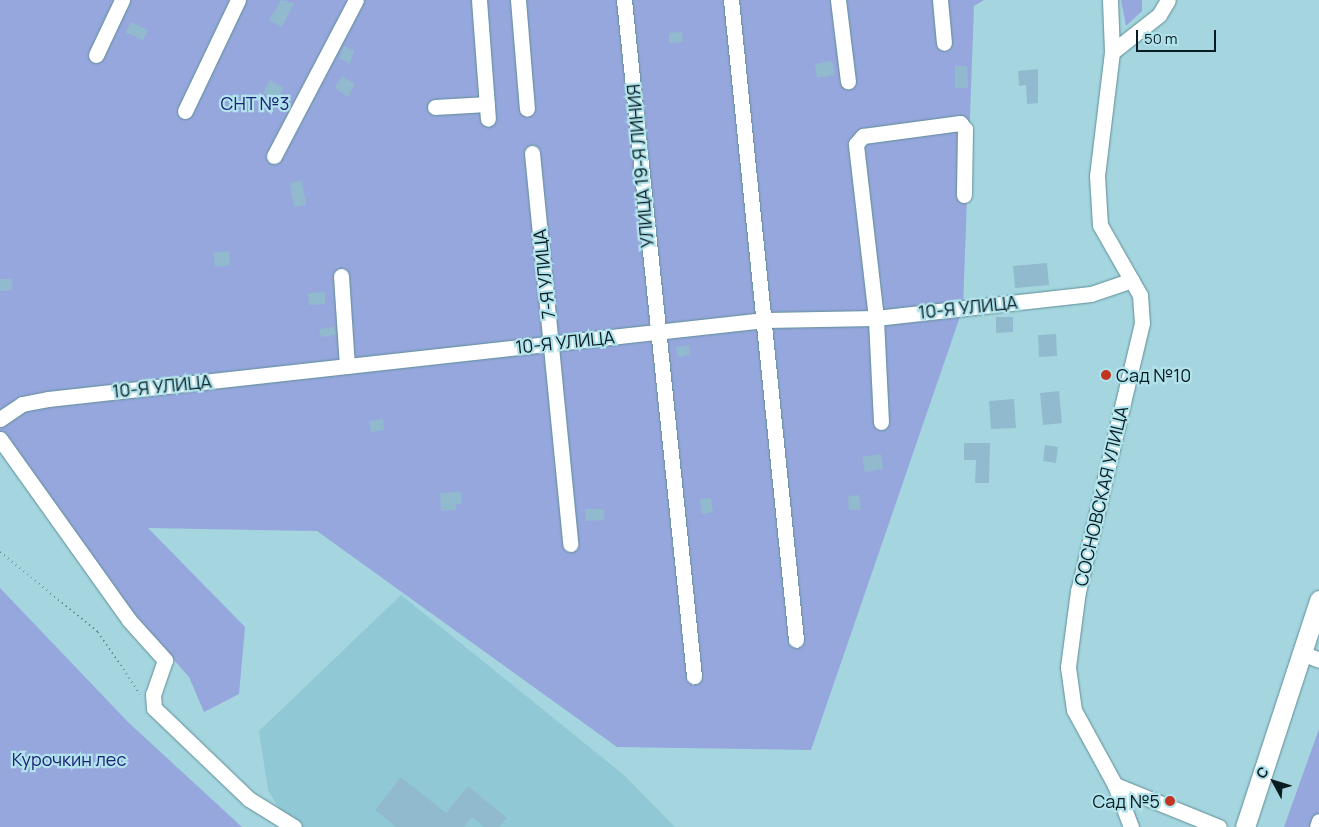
<!DOCTYPE html>
<meta charset="utf-8">
<style>
body{margin:0}
#map{position:relative;width:1319px;height:827px;overflow:hidden;background:#a5d6df;font-family:Manrope,sans-serif}
div>[style]{position:absolute}
[style*='--x']{left:calc(var(--x)*1px);top:calc(var(--y)*1px);width:calc(var(--w)*1px);rotate:calc(var(--a)*1deg)}
.built>*{inset:0;background:#90c9d5}
.green>*{inset:0;background:#96a7dd}
.building>*{inset:0;background:#92bace}
.path>*{height:2px;margin-top:-1px;transform-origin:0;background:repeating-linear-gradient(90deg,#668b92 0 1px,transparent 0 5px)}
.roads{filter:drop-shadow(0 0 1px #5f8e97) drop-shadow(0 0 1px #5f8e97)}
.minor>*{height:15px;margin:-7.5px;padding:0 7.5px;transform-origin:7.5px;border-radius:7.5px;background:#fff}
.major>*{height:19px;margin:-9.5px;padding:0 9.5px;transform-origin:9.5px;border-radius:9.5px;background:#fff}
.dots>*{width:14px;height:14px;translate:-50% -50%;box-sizing:border-box;border:2px solid #b2e3ec;border-radius:50%}
span{translate:-50% -50%;white-space:nowrap;text-align:center;line-height:1.15;-webkit-text-stroke:4.5px #b2e3ec;paint-order:stroke}
.park-label{font-size:18px;color:#1b2277}
.street-label{font-size:18px;color:#091c20}
.poi-label{font-size:18px;color:#091c20}
.left{translate:0 -50%;text-align:left}
.right{translate:-100% -50%;text-align:right}
.north{position:absolute;left:1249px;top:757px;width:50px;height:50px;-webkit-text-stroke:4px #b2e3ec;paint-order:stroke;rotate:309deg;font-size:14px;font-weight:700;line-height:20px;text-align:center;color:#091c20}
.north::after{content:'';display:block;margin:auto;width:18px;height:22px;background:#091c20;clip-path:polygon(50% 0,100% 100%,50% 72%,0 100%)}
.scale{position:absolute;left:1136px;top:30px;width:80px;height:22px;box-sizing:border-box;border:2px solid #091c20;border-top:0;padding-left:6px;font-size:15px;line-height:18px;white-space:nowrap;color:#091c20;-webkit-text-stroke:4px #b2e3ec;paint-order:stroke}
</style>
<div id="map">
<div class="built">
<i style="clip-path:polygon(401px 595px,624px 775px,675px 827px,290px 827px,268px 790px,259px 731px)"></i>
</div>
<div class="green">
<i style="clip-path:polygon(0 0,984px 0,974px 6px,963px 308px,811px 750px,617px 747px,317px 531px,148px 528px,245px 627px,239px 694px,204px 712px,189px 677px,126px 605px,0 440px)"></i>
<i style="clip-path:polygon(1121px 0,1142px 0,1142px 11px,1126px 26px)"></i>
<i style="clip-path:polygon(0 588px,129px 723px,242px 827px,0 827px)"></i>
<i style="clip-path:polygon(1319px 729px,1319px 827px,1284px 827px)"></i>
</div>
<div class="building">
<i style="clip-path:polygon(281px 0,294px 3px,282px 27px,269px 20px)"></i>
<i style="clip-path:polygon(131px 22px,148px 30px,143px 40px,126px 33px)"></i>
<i style="clip-path:polygon(682px 32px,683px 42px,669px 43px,669px 33px)"></i>
<i style="clip-path:polygon(344px 46px,354px 51px,350px 64px,339px 58px)"></i>
<i style="clip-path:polygon(832px 61px,835px 75px,817px 78px,815px 64px)"></i>
<i style="clip-path:polygon(955px 66px,967px 66px,968px 88px,955px 88px)"></i>
<i style="clip-path:polygon(1038px 69px,1038px 103px,1027px 104px,1026px 85px,1019px 86px,1018px 71px)"></i>
<i style="clip-path:polygon(342px 76px,355px 84px,348px 97px,335px 88px)"></i>
<i style="clip-path:polygon(270px 80px,284px 88px,277px 101px,263px 93px)"></i>
<i style="clip-path:polygon(302px 181px,306px 205px,294px 207px,290px 183px)"></i>
<i style="clip-path:polygon(229px 251px,230px 265px,215px 267px,213px 253px)"></i>
<i style="clip-path:polygon(1047px 263px,1049px 285px,1015px 288px,1013px 266px)"></i>
<i style="clip-path:polygon(0 279px,12px 279px,12px 290px,0 291px)"></i>
<i style="clip-path:polygon(325px 292px,325px 304px,309px 305px,308px 293px)"></i>
<i style="clip-path:polygon(996px 317px,1013px 317px,1013px 332px,996px 333px)"></i>
<i style="clip-path:polygon(335px 327px,336px 335px,321px 337px,319px 329px)"></i>
<i style="clip-path:polygon(1056px 334px,1057px 356px,1039px 357px,1038px 335px)"></i>
<i style="clip-path:polygon(689px 345px,690px 355px,678px 357px,676px 347px)"></i>
<i style="clip-path:polygon(1059px 391px,1062px 423px,1043px 425px,1040px 393px)"></i>
<i style="clip-path:polygon(1014px 399px,1016px 428px,991px 429px,989px 401px)"></i>
<i style="clip-path:polygon(383px 419px,384px 430px,371px 432px,369px 421px)"></i>
<i style="clip-path:polygon(964px 443px,990px 443px,989px 483px,975px 483px,976px 460px,964px 460px)"></i>
<i style="clip-path:polygon(1045px 445px,1058px 447px,1056px 463px,1043px 461px)"></i>
<i style="clip-path:polygon(881px 454px,883px 469px,865px 472px,862px 457px)"></i>
<i style="clip-path:polygon(461px 492px,462px 504px,456px 504px,456px 510px,441px 511px,440px 493px)"></i>
<i style="clip-path:polygon(859px 495px,861px 510px,849px 510px,848px 496px)"></i>
<i style="clip-path:polygon(711px 498px,713px 512px,702px 514px,700px 499px)"></i>
<i style="clip-path:polygon(585px 509px,604px 509px,604px 520px,586px 521px)"></i>
<i style="clip-path:polygon(401px 777px,446px 813px,468px 786px,507px 818px,499px 827px,484px 827px,472px 817px,464px 827px,396px 827px,375px 810px)"></i>
</div>
<div class="path">
<i style="--x:0;--y:552;--w:127;--a:39.2"></i>
<i style="--x:98;--y:632;--w:75;--a:55.9"></i>
</div>
<div class="roads">
<div class="minor">
<i style="--x:479;--y:0;--w:119;--a:85.7"></i>
<i style="--x:518;--y:0;--w:109;--a:85.3"></i>
<i style="--x:624;--y:0;--w:680;--a:84.09"></i>
<i style="--x:731;--y:0;--w:643;--a:84.2"></i>
<i style="--x:838;--y:0;--w:82;--a:83"></i>
<i style="--x:940;--y:0;--w:43;--a:84.7"></i>
<i style="--x:1110;--y:0;--w:52;--a:87.8"></i>
<i style="--x:1112;--y:52;--w:125;--a:96.9"></i>
<i style="--x:1097;--y:176;--w:49;--a:86.5"></i>
<i style="--x:1100;--y:225;--w:81;--a:60.3"></i>
<i style="--x:1140;--y:295;--w:28;--a:86"></i>
<i style="--x:1142;--y:323;--w:276;--a:103.4"></i>
<i style="--x:1078;--y:591;--w:77;--a:97.5"></i>
<i style="--x:1068;--y:667;--w:43;--a:82.1"></i>
<i style="--x:1074;--y:710;--w:85;--a:61.3"></i>
<i style="--x:1115;--y:785;--w:45;--a:69.1"></i>
<i style="--x:1112;--y:52;--w:60;--a:-38.2"></i>
<i style="--x:1159;--y:15;--w:17;--a:-59"></i>
<i style="--x:96;--y:55;--w:61;--a:-64.7"></i>
<i style="--x:435;--y:107;--w:52;--a:-3.3"></i>
<i style="--x:185;--y:111;--w:123;--a:-64.5"></i>
<i style="--x:532;--y:153;--w:393;--a:84.4"></i>
<i style="--x:274;--y:156;--w:176;--a:-62.3"></i>
<i style="--x:341;--y:276;--w:90;--a:86.2"></i>
<i style="--x:0;--y:419;--w:27;--a:-34"></i>
<i style="--x:22;--y:404;--w:26;--a:-11"></i>
<i style="--x:48;--y:399;--w:721;--a:-6.29"></i>
<i style="--x:765;--y:320;--w:111;--a:-1"></i>
<i style="--x:876;--y:318;--w:216;--a:-6.4"></i>
<i style="--x:1091;--y:294;--w:43;--a:-18.9"></i>
<i style="--x:881;--y:422;--w:104;--a:-92.8"></i>
<i style="--x:876;--y:318;--w:175;--a:-96.6"></i>
<i style="--x:856;--y:144;--w:11;--a:-49"></i>
<i style="--x:863;--y:136;--w:98;--a:-7.6"></i>
<i style="--x:960;--y:123;--w:8;--a:50"></i>
<i style="--x:965;--y:129;--w:66;--a:90.9"></i>
<i style="--x:0;--y:439;--w:222;--a:54.5"></i>
<i style="--x:129;--y:620;--w:54;--a:48"></i>
<i style="--x:165;--y:660;--w:36;--a:109"></i>
<i style="--x:153;--y:694;--w:14;--a:86"></i>
<i style="--x:154;--y:708;--w:132;--a:43.8"></i>
<i style="--x:249;--y:799;--w:53;--a:31.9"></i>
<i style="--x:1302;--y:653;--w:18;--a:22"></i>
<i style="--x:1115;--y:785;--w:112;--a:22"></i>
<i style="--x:1317;--y:827;--w:6;--a:-72"></i>
</div>
<div class="major">
<i style="--x:1245;--y:827;--w:239;--a:-71.9"></i>
</div>
</div>
<div class="dots">
<i style="left:1106px;top:375px;background:#c03420"></i>
<i style="left:1170px;top:801px;background:#c03420"></i>
</div>
<div class="park-label">
<span style="left:255px;top:103px">СНТ №3</span>
<span style="left:69px;top:759px">Курочкин лес</span>
</div>
<div class="street-label">
<span style="left:640px;top:166px;rotate:-95deg">УЛИЦА 19-Я ЛИНИЯ</span>
<span style="left:544px;top:274px;rotate:-96deg">7-Я УЛИЦА</span>
<span style="left:968px;top:307px;rotate:-6deg">10-Я УЛИЦА</span>
<span style="left:565px;top:342px;rotate:-6deg">10-Я УЛИЦА</span>
<span style="left:162px;top:386px;rotate:-6deg">10-Я УЛИЦА</span>
<span style="left:1101px;top:496px;rotate:-77deg">СОСНОВСКАЯ УЛИЦА</span>
</div>
<div class="poi-label">
<span class="left" style="left:1116px;top:375px">Сад №10</span>
<span class="right" style="left:1160px;top:801px">Сад №5</span>
</div>
<div class="north">С</div>
<div class="scale">50 m</div>
</div>
